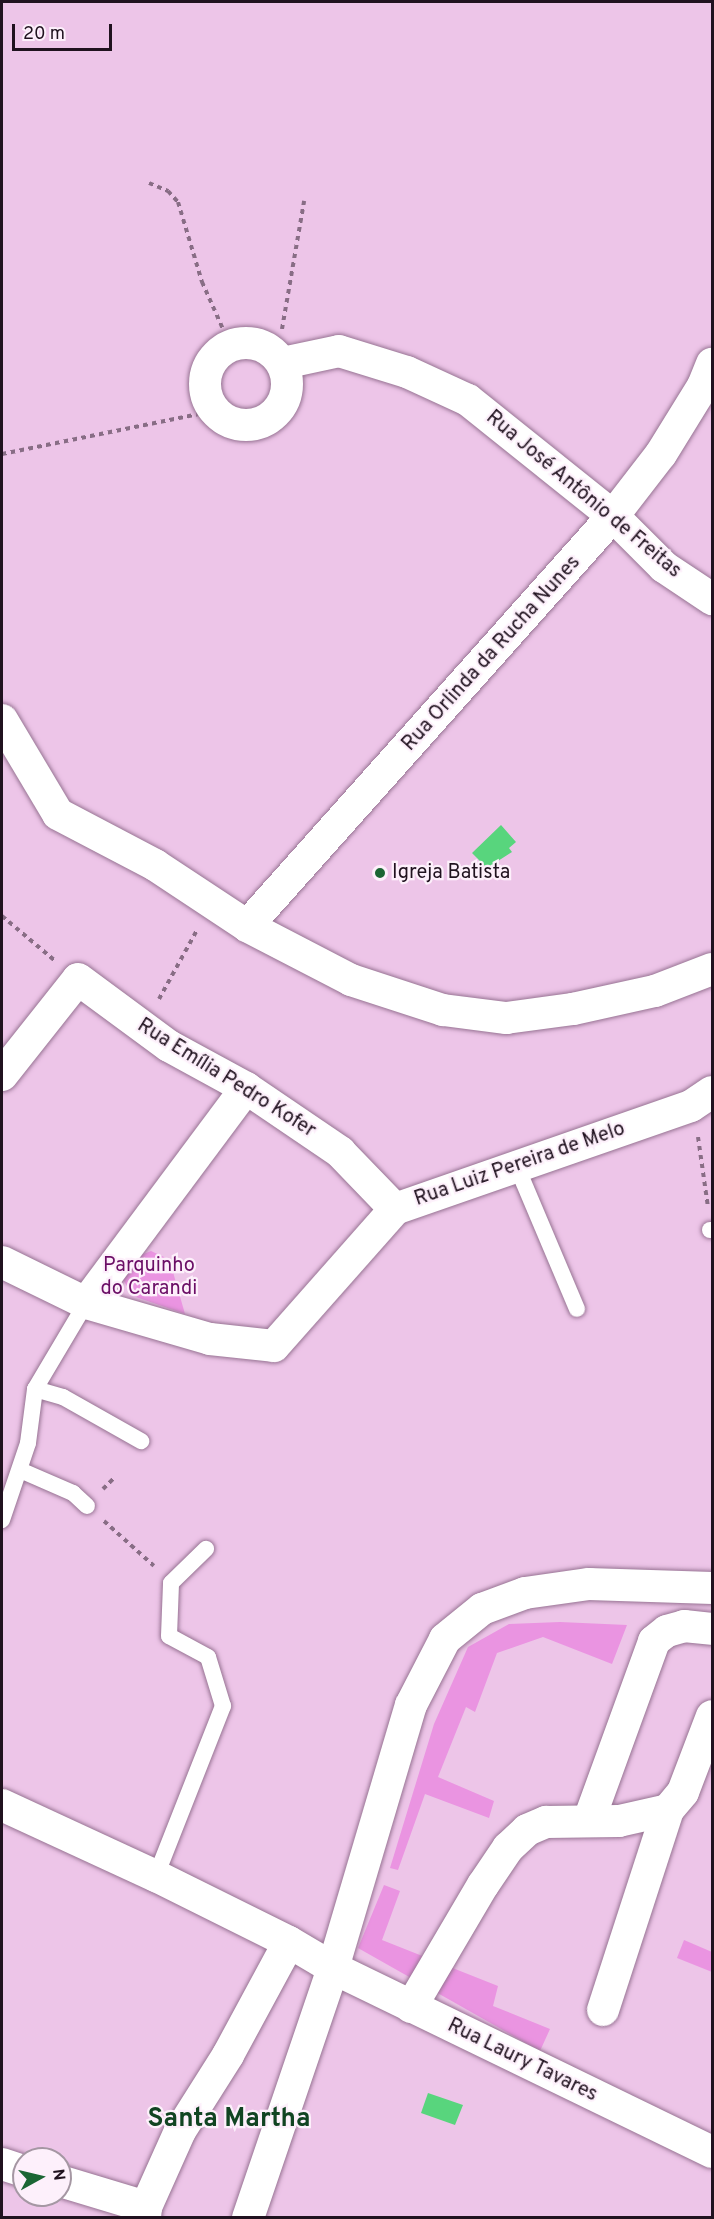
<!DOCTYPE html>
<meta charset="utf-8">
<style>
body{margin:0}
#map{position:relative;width:714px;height:2219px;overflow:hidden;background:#edc5e8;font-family:Overpass,sans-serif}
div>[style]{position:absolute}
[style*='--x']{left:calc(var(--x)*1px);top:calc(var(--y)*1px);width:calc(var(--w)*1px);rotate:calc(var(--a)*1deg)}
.green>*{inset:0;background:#ea94e1}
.water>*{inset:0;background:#58d57d}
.path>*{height:4px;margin-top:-2px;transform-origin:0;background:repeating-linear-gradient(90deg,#886d85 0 4.5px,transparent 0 9px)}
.roads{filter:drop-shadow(0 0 2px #977393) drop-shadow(0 0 2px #977393)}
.lane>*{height:16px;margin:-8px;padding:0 8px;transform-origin:8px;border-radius:8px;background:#fff}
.street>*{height:32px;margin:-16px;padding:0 16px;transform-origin:16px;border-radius:16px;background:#fff}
.street>.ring{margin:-16px;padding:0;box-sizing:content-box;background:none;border:32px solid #fff;border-radius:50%}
.dots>*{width:16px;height:16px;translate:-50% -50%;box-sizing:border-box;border:3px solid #fdf0fb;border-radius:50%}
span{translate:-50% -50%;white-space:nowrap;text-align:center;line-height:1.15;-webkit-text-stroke:4.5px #fdf0fb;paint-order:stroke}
.street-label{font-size:20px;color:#20121f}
.poi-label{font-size:20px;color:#20121f}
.left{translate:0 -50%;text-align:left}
.park-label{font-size:20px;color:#6b0e66}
.district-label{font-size:26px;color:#142;font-weight:700}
.frame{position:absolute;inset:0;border:3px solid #20121f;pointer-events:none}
.north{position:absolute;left:12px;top:2147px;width:60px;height:60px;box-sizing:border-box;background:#fdf0fb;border:2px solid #a597a3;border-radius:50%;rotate:82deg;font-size:16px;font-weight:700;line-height:24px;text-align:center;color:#20121f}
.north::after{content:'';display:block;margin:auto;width:21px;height:27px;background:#1b6634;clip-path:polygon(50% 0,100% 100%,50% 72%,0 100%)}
.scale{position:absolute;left:12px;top:24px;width:100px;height:27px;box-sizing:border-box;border:3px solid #20121f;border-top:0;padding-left:8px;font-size:18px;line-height:21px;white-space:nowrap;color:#20121f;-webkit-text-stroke:4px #fdf0fb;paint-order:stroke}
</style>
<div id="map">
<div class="green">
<i style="clip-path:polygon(151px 1251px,164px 1257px,173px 1272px,185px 1314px,133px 1296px,122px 1278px,129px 1260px)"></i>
<i style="clip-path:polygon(560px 1622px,627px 1625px,612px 1664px,543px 1637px,497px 1653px,475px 1712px,466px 1707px,438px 1777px,494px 1801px,489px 1818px,425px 1794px,398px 1870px,390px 1868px,434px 1724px,468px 1647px,509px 1624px)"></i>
<i style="clip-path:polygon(384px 1885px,400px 1891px,382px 1940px,498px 1986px,493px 2006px,550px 2029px,540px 2051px,358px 1948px)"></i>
<i style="clip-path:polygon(684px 1940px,712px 1952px,712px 1972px,677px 1958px)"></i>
</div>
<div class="water">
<i style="clip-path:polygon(501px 825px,516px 842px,509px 848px,512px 852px,487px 868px,472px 853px)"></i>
<i style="clip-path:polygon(428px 2093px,463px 2105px,455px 2125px,421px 2113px)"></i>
</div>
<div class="path">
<i style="--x:149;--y:183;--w:21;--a:23"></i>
<i style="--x:168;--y:191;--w:15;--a:48"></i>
<i style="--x:178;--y:202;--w:84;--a:73.3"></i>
<i style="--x:202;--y:282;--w:69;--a:66"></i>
<i style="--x:282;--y:329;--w:130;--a:-80.2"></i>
<i style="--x:2;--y:454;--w:216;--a:-11.5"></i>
<i style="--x:2;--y:916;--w:68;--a:40.2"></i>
<i style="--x:159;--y:999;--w:77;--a:-61.1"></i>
<i style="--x:698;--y:1137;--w:71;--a:81.9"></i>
<i style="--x:103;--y:1489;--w:14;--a:-45"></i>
<i style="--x:104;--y:1521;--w:67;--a:42"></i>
</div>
<div class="roads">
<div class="lane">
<i style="--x:517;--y:1167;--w:154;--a:67.1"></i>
<i style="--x:710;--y:1230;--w:2;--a:0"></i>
<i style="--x:35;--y:1389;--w:29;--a:16"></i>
<i style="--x:63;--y:1397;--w:90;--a:29.4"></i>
<i style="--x:20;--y:1470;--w:58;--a:23.5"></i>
<i style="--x:73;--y:1493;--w:19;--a:43"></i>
<i style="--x:2;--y:1520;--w:81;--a:-71.3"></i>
<i style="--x:28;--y:1443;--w:54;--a:-82.6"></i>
<i style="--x:35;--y:1389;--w:100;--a:-59.3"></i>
<i style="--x:156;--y:1876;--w:183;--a:-68.5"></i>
<i style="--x:223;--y:1706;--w:51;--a:-107"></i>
<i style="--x:208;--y:1657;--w:44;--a:-151.7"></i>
<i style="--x:169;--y:1636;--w:53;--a:-87.8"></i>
<i style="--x:171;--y:1583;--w:49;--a:-44.2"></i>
</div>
<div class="street">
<i class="ring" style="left:205px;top:343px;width:50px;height:50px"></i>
<i style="--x:283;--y:363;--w:57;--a:-12.1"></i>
<i style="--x:339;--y:351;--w:71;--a:17.2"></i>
<i style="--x:407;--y:372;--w:67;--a:24.7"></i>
<i style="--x:468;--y:400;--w:186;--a:38.7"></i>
<i style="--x:613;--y:516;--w:72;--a:45"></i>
<i style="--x:664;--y:567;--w:58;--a:33.7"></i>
<i style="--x:2;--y:720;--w:109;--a:59.2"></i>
<i style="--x:58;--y:814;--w:110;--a:27.7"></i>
<i style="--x:155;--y:865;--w:110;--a:33.5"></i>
<i style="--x:247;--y:926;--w:117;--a:27.4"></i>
<i style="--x:351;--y:980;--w:97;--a:18.1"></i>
<i style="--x:443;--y:1010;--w:64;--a:7.2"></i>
<i style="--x:506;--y:1018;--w:68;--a:-7.7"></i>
<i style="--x:573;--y:1009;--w:84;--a:-12.4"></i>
<i style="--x:655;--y:991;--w:61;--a:-21.1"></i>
<i style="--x:247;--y:926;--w:550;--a:-48.25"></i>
<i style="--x:613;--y:516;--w:78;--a:-52.3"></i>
<i style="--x:661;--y:454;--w:80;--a:-58.3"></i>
<i style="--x:703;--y:386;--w:24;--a:-68"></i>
<i style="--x:2;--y:1075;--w:122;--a:-51.6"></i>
<i style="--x:78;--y:979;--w:113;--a:36.4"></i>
<i style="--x:169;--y:1046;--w:88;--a:28.6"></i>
<i style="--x:246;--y:1088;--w:114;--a:34.2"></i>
<i style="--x:340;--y:1152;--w:79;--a:46"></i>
<i style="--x:2;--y:1262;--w:93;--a:26"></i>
<i style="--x:86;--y:1303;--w:129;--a:16.2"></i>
<i style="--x:210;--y:1339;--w:64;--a:6.2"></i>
<i style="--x:274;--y:1346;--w:183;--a:-48.5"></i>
<i style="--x:395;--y:1209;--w:313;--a:-19.2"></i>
<i style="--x:691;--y:1106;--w:25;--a:-34"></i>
<i style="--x:86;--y:1303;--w:268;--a:-53.3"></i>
<i style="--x:2;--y:1805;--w:170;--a:24.8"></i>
<i style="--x:156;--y:1876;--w:148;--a:26.4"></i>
<i style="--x:289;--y:1942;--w:51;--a:30.6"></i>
<i style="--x:333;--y:1968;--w:421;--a:25.9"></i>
<i style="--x:589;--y:1820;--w:190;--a:-70"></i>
<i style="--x:654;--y:1641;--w:16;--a:-38"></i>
<i style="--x:667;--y:1631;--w:18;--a:-16"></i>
<i style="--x:684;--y:1626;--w:28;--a:6"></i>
<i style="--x:411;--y:2007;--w:142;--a:-59.5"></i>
<i style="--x:483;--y:1885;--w:45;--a:-56"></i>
<i style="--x:508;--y:1848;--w:26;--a:-43"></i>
<i style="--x:527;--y:1830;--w:21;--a:-23"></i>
<i style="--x:546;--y:1822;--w:73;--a:-0.8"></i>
<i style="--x:619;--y:1821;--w:50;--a:-12.7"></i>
<i style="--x:668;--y:1810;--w:23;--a:-50"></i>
<i style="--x:683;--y:1792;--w:81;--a:-69.1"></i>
<i style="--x:603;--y:2010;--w:210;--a:-72"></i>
<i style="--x:2;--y:2164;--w:23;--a:18"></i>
<i style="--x:60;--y:2181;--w:90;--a:16.8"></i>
<i style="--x:145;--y:2218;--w:11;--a:-85"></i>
<i style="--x:146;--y:2207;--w:83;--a:-65.9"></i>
<i style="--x:180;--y:2131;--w:90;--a:-57.7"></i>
<i style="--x:228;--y:2055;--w:128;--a:-61.6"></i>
<i style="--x:248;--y:2218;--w:264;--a:-71.2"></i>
<i style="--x:333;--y:1968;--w:274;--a:-73.5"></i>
<i style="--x:411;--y:1705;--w:74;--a:-62.7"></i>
<i style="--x:445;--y:1639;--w:48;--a:-39"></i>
<i style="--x:482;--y:1609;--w:46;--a:-20.4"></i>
<i style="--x:525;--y:1593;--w:65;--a:-8"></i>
<i style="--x:589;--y:1584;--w:123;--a:1.9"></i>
</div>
</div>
<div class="dots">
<i style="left:380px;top:873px;background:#1b6634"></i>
</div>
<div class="street-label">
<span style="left:583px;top:495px;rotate:40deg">Rua José Antônio de Freitas</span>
<span style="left:492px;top:654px;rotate:-48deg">Rua Orlinda da Rucha Nunes</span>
<span style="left:226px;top:1079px;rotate:32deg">Rua Emília Pedro Kofer</span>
<span style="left:520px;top:1165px;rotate:-19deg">Rua Luiz Pereira de Melo</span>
<span style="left:522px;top:2061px;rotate:26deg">Rua Laury Tavares</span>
</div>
<div class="poi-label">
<span class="left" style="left:392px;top:873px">Igreja Batista</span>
</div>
<div class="park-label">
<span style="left:149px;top:1278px">Parquinho<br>do Carandi</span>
</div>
<div class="district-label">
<span style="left:229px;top:2120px">Santa Martha</span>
</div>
<div class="frame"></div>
<div class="north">N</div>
<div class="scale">20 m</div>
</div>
